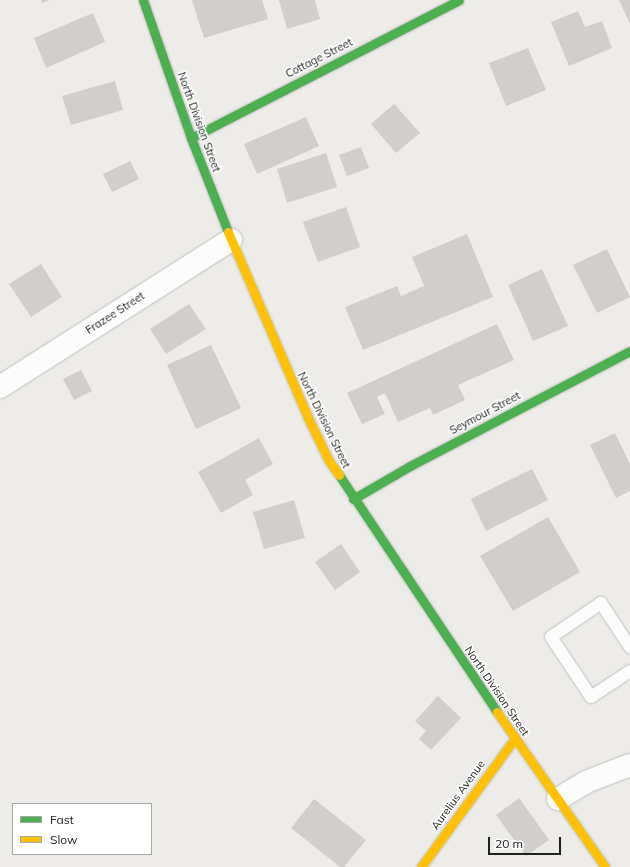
<!DOCTYPE html>
<style>
body{margin:0}
#map{position:relative;width:630px;height:867px;overflow:hidden;background:#eeece9;font-family:Mulish,sans-serif}
div>[style]{position:absolute}
[style*='--x']{left:calc(var(--x)*1px);top:calc(var(--y)*1px);width:calc(var(--w)*1px);rotate:calc(var(--a)*1deg)}
.building>*{inset:0;background:#d1cecc}
.roads{filter:drop-shadow(0 0 1px #c1c1bf) drop-shadow(0 0 1px #c1c1bf)}
.lane>*{height:12px;margin:-6px;padding:0 6px;transform-origin:6px;border-radius:6px;background:#fcfcfc}
.street>*{height:22px;margin:-11px;padding:0 11px;transform-origin:11px;border-radius:11px;background:#fcfcfc}
.fast>*{height:9px;margin:-4.5px;padding:0 4.5px;transform-origin:4.5px;border-radius:4.5px;background:#4caf50}
.slow>*{height:9px;margin:-4.5px;padding:0 4.5px;transform-origin:4.5px;border-radius:4.5px;background:#ffc107}
span{translate:-50% -50%;white-space:nowrap;text-align:center;line-height:1.15;-webkit-text-stroke:3px #fff;paint-order:stroke}
.street-label{font-size:11px;color:#202020}
.legend{position:absolute;left:12px;top:803px;width:140px;height:52px;box-sizing:border-box;background:#fff;border:1px solid #a6a6a6;margin:0;padding:5px 7px;list-style:none;font-size:12px;color:#202020}
.legend li{display:flex;align-items:center;gap:8px;height:20px}
.legend b{width:20px;border:1px solid #a6a6a6}
.scale{position:absolute;left:488px;top:837px;width:73px;height:18px;box-sizing:border-box;border:2px solid #202020;border-top:0;padding-left:5px;font-size:12px;line-height:14px;white-space:nowrap;color:#202020;-webkit-text-stroke:3px #fff;paint-order:stroke}
</style>
<div id="map">
<div class="building">
<i style="clip-path:polygon(41px 0,50px 0,42px 3px)"></i>
<i style="clip-path:polygon(192px 0,262px 0,268px 19px,204px 38px)"></i>
<i style="clip-path:polygon(279px 0,315px 0,320px 19px,287px 29px)"></i>
<i style="clip-path:polygon(619px 0,630px 0,630px 24px)"></i>
<i style="clip-path:polygon(578px 11px,585px 27px,602px 21px,612px 48px,569px 66px,551px 22px)"></i>
<i style="clip-path:polygon(93px 13px,105px 42px,46px 68px,34px 38px)"></i>
<i style="clip-path:polygon(528px 48px,546px 90px,506px 106px,489px 63px)"></i>
<i style="clip-path:polygon(115px 81px,123px 110px,71px 125px,62px 96px)"></i>
<i style="clip-path:polygon(394px 104px,420px 133px,396px 153px,371px 124px)"></i>
<i style="clip-path:polygon(306px 117px,319px 146px,257px 174px,244px 144px)"></i>
<i style="clip-path:polygon(361px 147px,369px 168px,347px 176px,339px 155px)"></i>
<i style="clip-path:polygon(326px 153px,337px 187px,287px 203px,277px 169px)"></i>
<i style="clip-path:polygon(130px 161px,139px 179px,112px 192px,103px 174px)"></i>
<i style="clip-path:polygon(346px 207px,360px 247px,318px 262px,303px 222px)"></i>
<i style="clip-path:polygon(467px 234px,493px 297px,363px 350px,345px 307px,397px 286px,401px 296px,424px 286px,412px 257px)"></i>
<i style="clip-path:polygon(607px 249px,630px 297px,597px 313px,573px 265px)"></i>
<i style="clip-path:polygon(41px 264px,62px 297px,31px 317px,9px 284px)"></i>
<i style="clip-path:polygon(542px 269px,568px 326px,533px 341px,508px 285px)"></i>
<i style="clip-path:polygon(189px 304px,206px 329px,166px 354px,150px 329px)"></i>
<i style="clip-path:polygon(497px 324px,514px 360px,458px 385px,465px 400px,433px 415px,430px 408px,398px 422px,385px 393px,377px 397px,385px 414px,362px 424px,347px 393px)"></i>
<i style="clip-path:polygon(211px 345px,241px 408px,196px 429px,167px 365px)"></i>
<i style="clip-path:polygon(81px 370px,92px 391px,74px 400px,63px 379px)"></i>
<i style="clip-path:polygon(615px 433px,630px 464px,630px 491px,616px 498px,590px 445px)"></i>
<i style="clip-path:polygon(259px 438px,273px 464px,245px 480px,253px 495px,221px 513px,198px 472px)"></i>
<i style="clip-path:polygon(532px 469px,548px 500px,486px 531px,471px 499px)"></i>
<i style="clip-path:polygon(294px 500px,305px 538px,264px 549px,253px 512px)"></i>
<i style="clip-path:polygon(548px 517px,580px 572px,513px 611px,480px 556px)"></i>
<i style="clip-path:polygon(341px 544px,360px 572px,335px 590px,315px 562px)"></i>
<i style="clip-path:polygon(438px 696px,461px 718px,431px 750px,419px 739px,426px 731px,415px 721px)"></i>
<i style="clip-path:polygon(519px 798px,549px 840px,526px 856px,496px 815px)"></i>
<i style="clip-path:polygon(314px 799px,366px 840px,344px 867px,340px 867px,291px 828px)"></i>
</div>
<div class="roads">
<div class="lane">
<i style="--x:630;--y:647;--w:53;--a:-123.4"></i>
<i style="--x:601;--y:603;--w:60;--a:145.8"></i>
<i style="--x:551;--y:637;--w:72;--a:56.3"></i>
<i style="--x:591;--y:697;--w:47;--a:-33.7"></i>
</div>
<div class="street">
<i style="--x:0;--y:387;--w:274;--a:-32.5"></i>
<i style="--x:558;--y:799;--w:33;--a:-31"></i>
<i style="--x:586;--y:782;--w:47;--a:-21.1"></i>
</div>
<div class="fast">
<i style="--x:143;--y:0;--w:146;--a:70.8"></i>
<i style="--x:191;--y:138;--w:101;--a:68.5"></i>
<i style="--x:191;--y:138;--w:301;--a:-27.2"></i>
<i style="--x:339;--y:475;--w:285;--a:56.3"></i>
<i style="--x:353;--y:499;--w:66;--a:-30.1"></i>
<i style="--x:410;--y:466;--w:248;--a:-27.6"></i>
</div>
<div class="slow">
<i style="--x:228;--y:232;--w:202;--a:66.7"></i>
<i style="--x:308;--y:418;--w:48;--a:64"></i>
<i style="--x:329;--y:461;--w:17;--a:54"></i>
<i style="--x:497;--y:712;--w:189;--a:55.1"></i>
<i style="--x:421;--y:867;--w:160;--a:-53.9"></i>
</div>
</div>
<div class="street-label">
<span style="left:319px;top:58px;rotate:-27deg">Cottage Street</span>
<span style="left:199px;top:122px;rotate:70deg">North Division Street</span>
<span style="left:115px;top:313px;rotate:-33deg">Frazee Street</span>
<span style="left:485px;top:413px;rotate:-28deg">Seymour Street</span>
<span style="left:324px;top:420px;rotate:64deg">North Division Street</span>
<span style="left:497px;top:691px;rotate:56deg">North Division Street</span>
<span style="left:458px;top:795px;rotate:-54deg">Aurelius Avenue</span>
</div>
<ul class="legend">
<li><b style="height:5px;background:#4caf50"></b>Fast</li>
<li><b style="height:5px;background:#ffc107"></b>Slow</li>
</ul>
<div class="scale">20 m</div>
</div>
